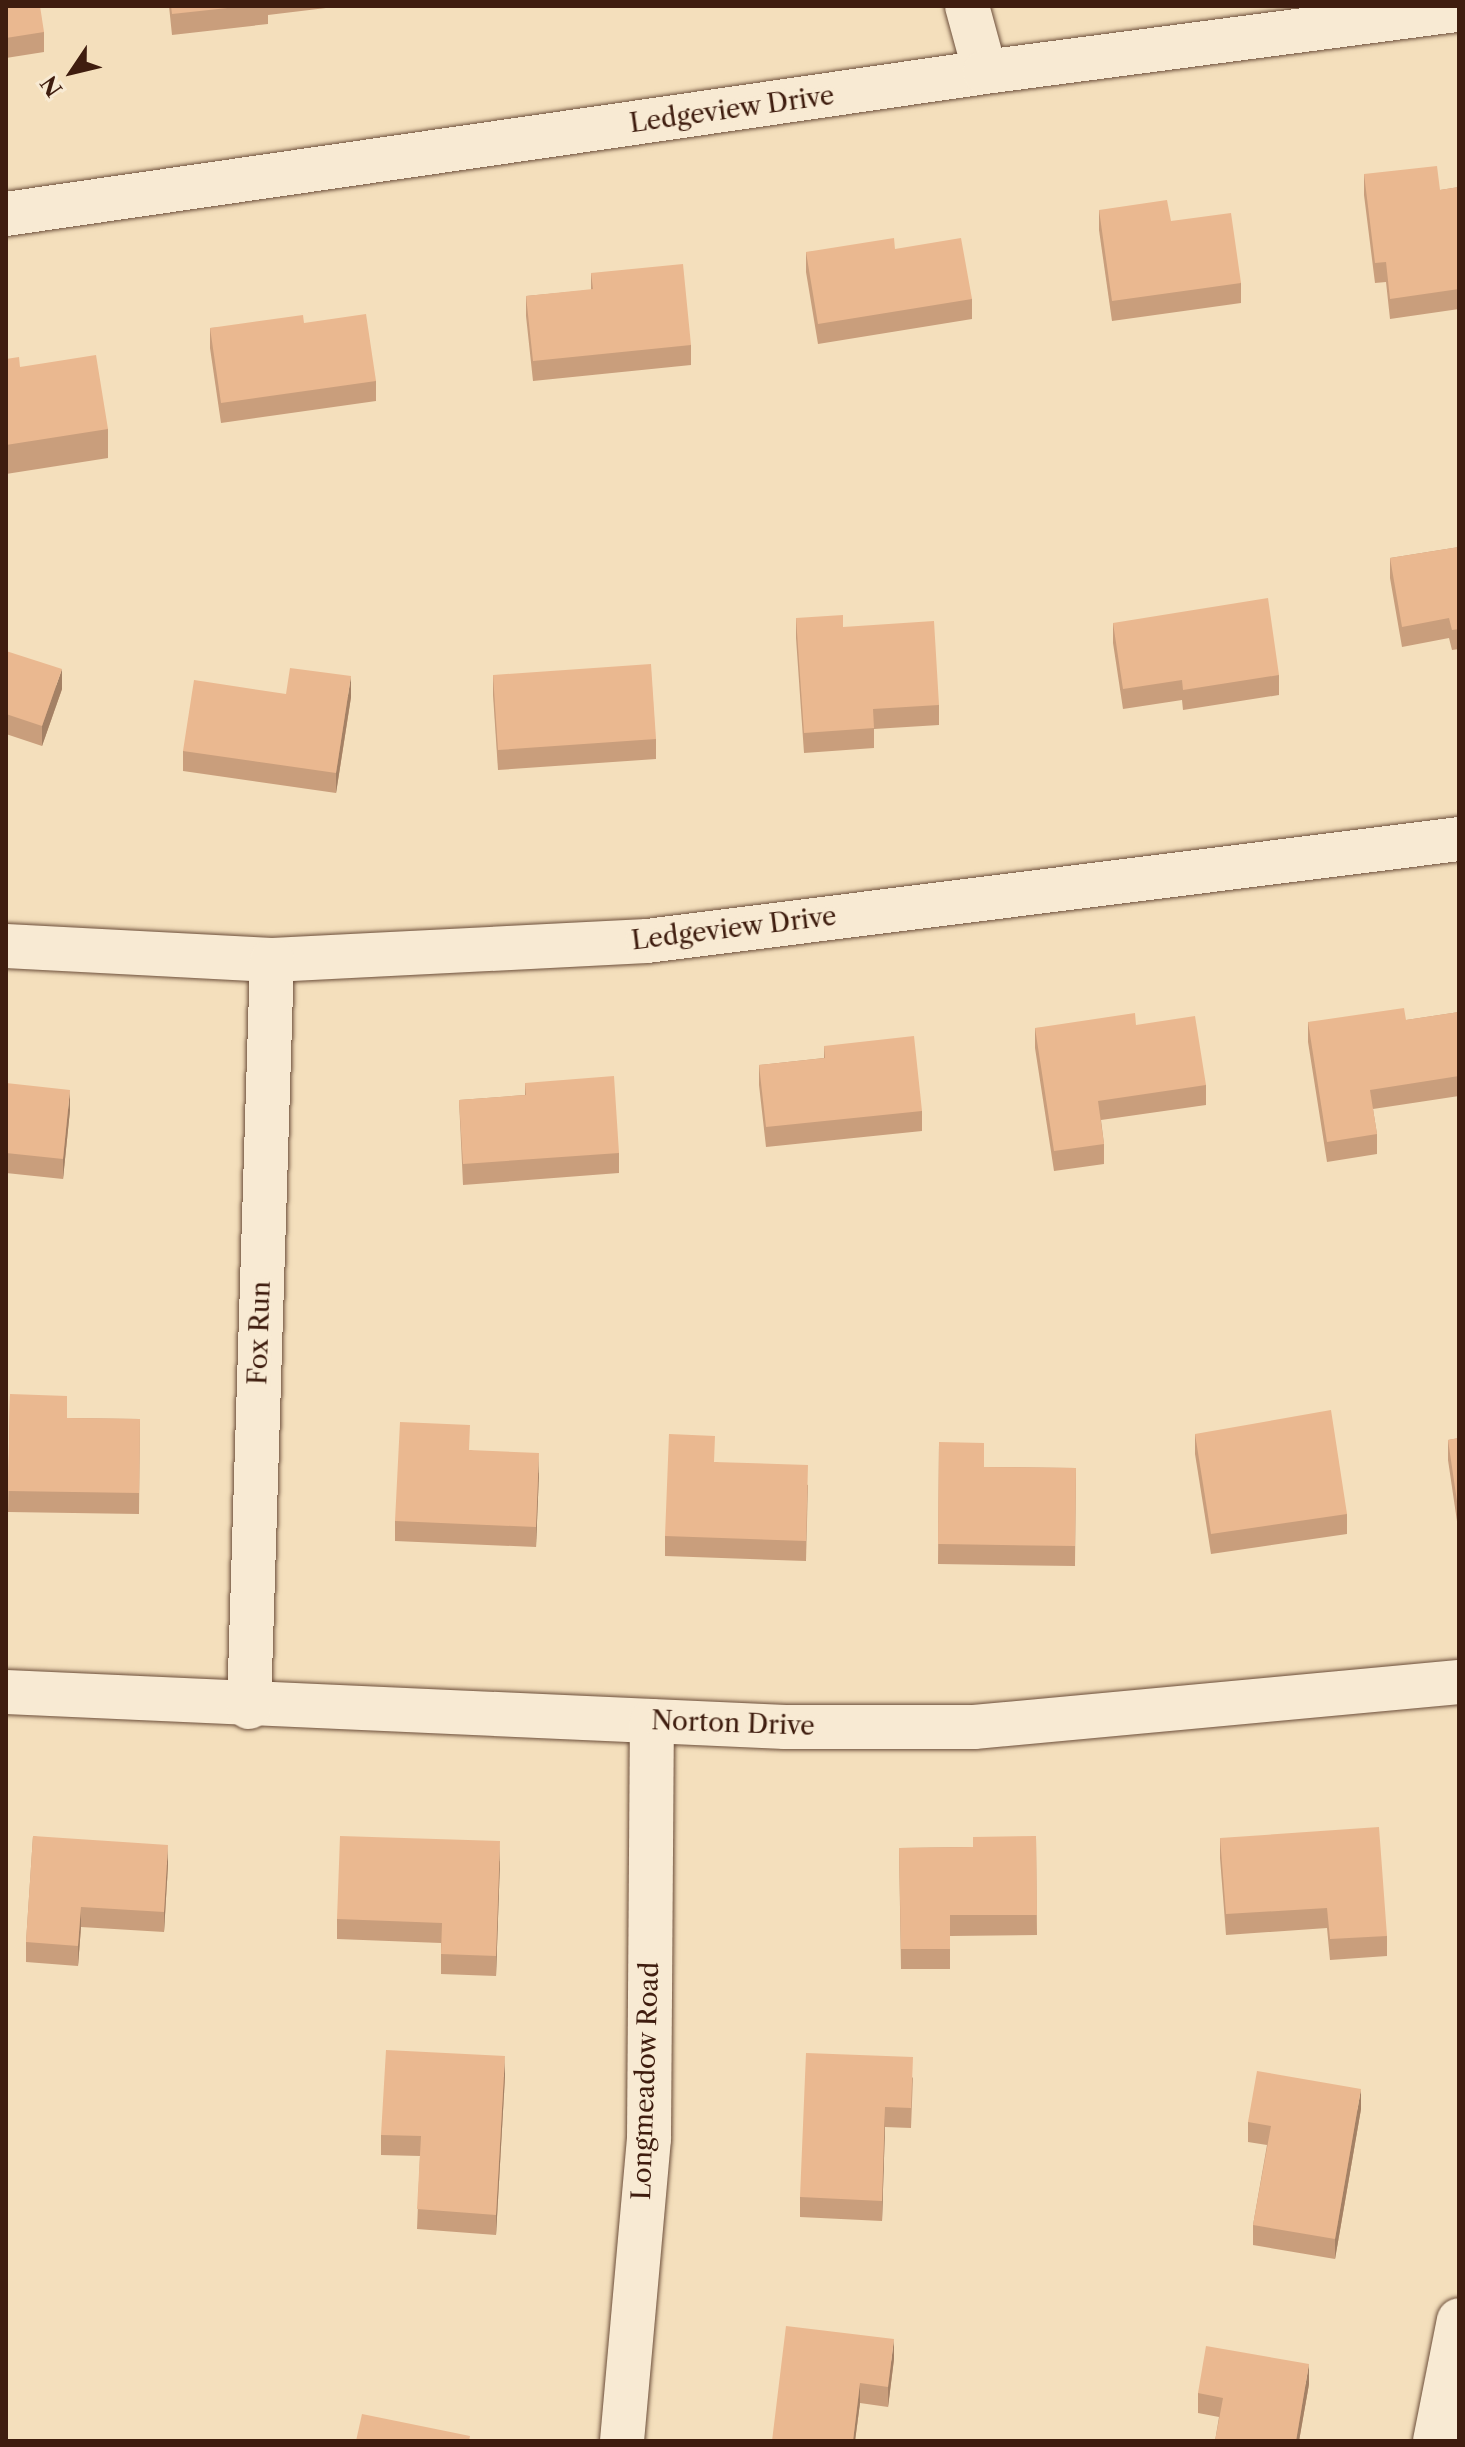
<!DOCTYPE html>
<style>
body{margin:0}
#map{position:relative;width:1465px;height:2447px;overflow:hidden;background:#f4dfbc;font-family:"Libre Caslon Text",serif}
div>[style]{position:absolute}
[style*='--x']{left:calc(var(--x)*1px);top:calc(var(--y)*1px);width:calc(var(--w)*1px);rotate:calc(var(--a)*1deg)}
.roads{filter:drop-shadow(0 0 2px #6c4e3a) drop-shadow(0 0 2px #6c4e3a)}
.minor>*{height:44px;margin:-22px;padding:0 22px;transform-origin:22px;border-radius:22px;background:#f8ead3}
.wall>*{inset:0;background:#c99e7c}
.shaded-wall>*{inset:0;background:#a48165}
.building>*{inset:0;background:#eab890}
span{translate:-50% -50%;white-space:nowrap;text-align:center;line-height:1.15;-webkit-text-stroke:7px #f8ead3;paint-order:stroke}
.street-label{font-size:26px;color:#3f1d0f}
.frame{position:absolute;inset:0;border:8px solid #3f1d0f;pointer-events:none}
.north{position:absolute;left:32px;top:32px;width:80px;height:80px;-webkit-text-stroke:6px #f8ead3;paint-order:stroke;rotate:235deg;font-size:22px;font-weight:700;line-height:32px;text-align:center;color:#3f1d0f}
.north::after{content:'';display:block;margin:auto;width:28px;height:36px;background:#3f1d0f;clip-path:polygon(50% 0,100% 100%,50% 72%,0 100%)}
</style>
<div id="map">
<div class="roads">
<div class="minor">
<i style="--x:967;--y:6;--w:68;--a:74.7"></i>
<i style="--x:6;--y:214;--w:989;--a:-8.25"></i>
<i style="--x:985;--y:72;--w:478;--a:-7.5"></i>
<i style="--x:6;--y:946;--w:266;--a:3"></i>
<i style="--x:272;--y:960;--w:375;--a:-2.9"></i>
<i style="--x:647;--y:941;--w:818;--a:-7.16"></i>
<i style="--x:6;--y:1692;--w:780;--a:2.57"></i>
<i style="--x:785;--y:1727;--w:189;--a:0"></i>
<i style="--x:974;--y:1727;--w:487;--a:-5.3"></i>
<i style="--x:249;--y:1707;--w:747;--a:-88.24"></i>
<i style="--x:622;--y:2441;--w:303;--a:-84.9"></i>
<i style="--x:649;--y:2139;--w:418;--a:-89.6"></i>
<i style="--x:1435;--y:2441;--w:123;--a:-78.8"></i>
</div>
</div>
<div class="wall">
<i style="clip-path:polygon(6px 6px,44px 32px,44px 52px,6px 58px)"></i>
<i style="clip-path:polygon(169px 6px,326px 6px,326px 8px,268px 15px,268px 24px,172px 35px)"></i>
<i style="clip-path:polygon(1364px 174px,1440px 190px,1459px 187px,1459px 309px,1390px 319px,1386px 282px,1375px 283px,1364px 195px)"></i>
<i style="clip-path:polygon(1099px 210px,1171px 221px,1241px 283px,1241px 303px,1112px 321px,1099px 230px)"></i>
<i style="clip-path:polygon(895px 249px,972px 299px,972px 319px,818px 344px,806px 272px,806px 252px)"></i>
<i style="clip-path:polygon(591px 273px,691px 345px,691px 365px,533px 381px,526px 316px,526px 296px,591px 290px)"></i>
<i style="clip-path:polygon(304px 323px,376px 381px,376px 401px,221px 423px,210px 348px,210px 328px)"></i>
<i style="clip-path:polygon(6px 359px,20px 367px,108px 429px,108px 458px,6px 474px)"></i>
<i style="clip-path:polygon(1459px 547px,1459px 649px,1452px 650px,1449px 638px,1402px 647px,1390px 578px,1390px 558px)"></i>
<i style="clip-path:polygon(796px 618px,843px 627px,939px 705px,939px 725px,874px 729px,874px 748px,804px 753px,796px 638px)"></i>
<i style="clip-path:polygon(1113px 623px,1279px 675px,1279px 695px,1183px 710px,1182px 700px,1123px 709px,1113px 643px)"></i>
<i style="clip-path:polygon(6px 651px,62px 689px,42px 746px,6px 734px)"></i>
<i style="clip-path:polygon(493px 675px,656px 739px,656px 759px,498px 770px,493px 695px)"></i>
<i style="clip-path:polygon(286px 694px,351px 697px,336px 793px,183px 771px,183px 751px)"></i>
<i style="clip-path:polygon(1459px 1012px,1459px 1096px,1373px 1109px,1377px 1134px,1377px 1154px,1327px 1162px,1308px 1042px,1308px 1022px,1406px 1020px)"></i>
<i style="clip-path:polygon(1136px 1025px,1206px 1085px,1206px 1105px,1101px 1120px,1104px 1144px,1104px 1164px,1054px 1171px,1035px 1048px,1035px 1028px)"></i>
<i style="clip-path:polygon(824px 1046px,922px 1111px,922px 1131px,766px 1147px,759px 1085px,759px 1065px,824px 1058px)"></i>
<i style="clip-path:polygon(6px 1083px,70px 1110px,63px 1179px,6px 1173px)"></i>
<i style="clip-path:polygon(525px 1083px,619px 1153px,619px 1173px,463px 1185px,459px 1100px,525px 1095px)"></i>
<i style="clip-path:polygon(10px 1394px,67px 1418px,140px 1419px,139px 1514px,8px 1512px)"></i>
<i style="clip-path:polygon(1195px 1434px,1347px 1514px,1347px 1534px,1211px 1554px,1195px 1454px)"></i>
<i style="clip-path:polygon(1459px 1438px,1459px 1528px,1458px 1528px,1448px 1460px,1448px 1440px)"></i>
<i style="clip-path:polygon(939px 1442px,984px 1467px,1076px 1468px,1075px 1566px,938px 1564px)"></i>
<i style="clip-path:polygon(470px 1450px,539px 1473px,536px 1547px,395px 1541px,395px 1521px)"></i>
<i style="clip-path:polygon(715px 1462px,808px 1485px,806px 1561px,665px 1556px,665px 1536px)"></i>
<i style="clip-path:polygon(33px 1836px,168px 1865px,164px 1932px,81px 1927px,78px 1966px,26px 1962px,26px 1942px)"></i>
<i style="clip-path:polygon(1036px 1836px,1037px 1935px,950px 1936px,950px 1969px,901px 1969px,899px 1848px,973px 1847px)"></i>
<i style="clip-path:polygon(1220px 1838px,1387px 1936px,1387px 1956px,1330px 1960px,1327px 1928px,1226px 1935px,1220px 1858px)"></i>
<i style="clip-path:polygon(500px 1861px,496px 1976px,441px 1974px,441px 1943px,337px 1939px,337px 1919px)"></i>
<i style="clip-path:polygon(505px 2076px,496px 2235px,417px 2229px,420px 2156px,381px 2155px,381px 2135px)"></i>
<i style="clip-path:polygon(913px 2077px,911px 2128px,885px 2127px,882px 2221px,800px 2217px,800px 2197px)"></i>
<i style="clip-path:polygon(1361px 2109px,1335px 2259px,1253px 2245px,1253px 2225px,1267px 2145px,1248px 2142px,1248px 2122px)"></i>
<i style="clip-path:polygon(894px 2359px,888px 2407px,860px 2403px,855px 2441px,772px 2441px)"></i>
<i style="clip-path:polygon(1309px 2384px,1299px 2441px,1215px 2441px,1219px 2417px,1198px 2413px,1198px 2393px)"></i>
</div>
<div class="shaded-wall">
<i style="clip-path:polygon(62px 669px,62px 689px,42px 746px,42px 726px)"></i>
<i style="clip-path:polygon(351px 676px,351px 697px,336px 793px,336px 773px)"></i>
<i style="clip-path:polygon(70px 1090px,70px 1110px,63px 1179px,63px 1159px)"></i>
<i style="clip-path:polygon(539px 1453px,539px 1473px,536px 1547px,536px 1527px)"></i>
<i style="clip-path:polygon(500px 1841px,500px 1861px,496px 1976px,496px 1956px)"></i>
<i style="clip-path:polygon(168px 1845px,168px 1865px,164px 1932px,164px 1912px)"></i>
<i style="clip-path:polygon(81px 1907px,81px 1927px,78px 1966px,78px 1946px)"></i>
<i style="clip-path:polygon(505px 2056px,505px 2076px,496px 2235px,496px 2215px)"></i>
<i style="clip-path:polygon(1361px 2089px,1361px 2109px,1335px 2259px,1335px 2239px)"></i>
<i style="clip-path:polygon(885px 2107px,885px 2127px,882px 2221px,882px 2201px)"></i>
<i style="clip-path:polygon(894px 2339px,894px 2359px,888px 2407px,888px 2387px)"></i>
<i style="clip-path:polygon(1309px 2364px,1309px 2384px,1299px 2441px,1296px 2441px)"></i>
<i style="clip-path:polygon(860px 2383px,860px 2403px,855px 2441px,853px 2441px)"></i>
</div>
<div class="building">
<i style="clip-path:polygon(6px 6px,40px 6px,44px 32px,6px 38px)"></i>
<i style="clip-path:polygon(171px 6px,246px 6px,172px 14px)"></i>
<i style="clip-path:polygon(1437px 166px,1440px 190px,1459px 187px,1459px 289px,1390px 299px,1386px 262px,1375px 263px,1364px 174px)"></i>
<i style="clip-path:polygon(1167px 200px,1171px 221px,1231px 213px,1241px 283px,1112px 301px,1099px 210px)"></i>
<i style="clip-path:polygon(894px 238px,895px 249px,961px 238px,972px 299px,818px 324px,806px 252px)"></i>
<i style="clip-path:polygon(683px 264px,691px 345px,533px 361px,526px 296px,593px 289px,591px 273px)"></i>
<i style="clip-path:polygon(366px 314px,376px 381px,221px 403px,210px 328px,303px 315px,304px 323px)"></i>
<i style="clip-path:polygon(96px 355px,108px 429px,6px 445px,6px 359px,19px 357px,20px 367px)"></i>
<i style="clip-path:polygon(1459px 547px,1459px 629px,1452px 630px,1449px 618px,1402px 627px,1390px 558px)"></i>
<i style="clip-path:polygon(1268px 598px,1279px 675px,1183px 690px,1182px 680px,1123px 689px,1113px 623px)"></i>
<i style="clip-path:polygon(843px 615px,843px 627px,934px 621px,939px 705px,873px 709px,874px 728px,804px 733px,796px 618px)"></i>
<i style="clip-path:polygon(6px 651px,62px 669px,42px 726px,6px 714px)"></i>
<i style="clip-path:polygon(651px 664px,656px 739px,498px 750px,493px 675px)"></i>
<i style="clip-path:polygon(290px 668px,351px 676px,336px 773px,183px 751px,194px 680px,286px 694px)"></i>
<i style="clip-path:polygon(1404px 1008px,1406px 1020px,1459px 1012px,1459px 1076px,1370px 1090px,1377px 1134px,1327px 1142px,1308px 1022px)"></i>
<i style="clip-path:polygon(1135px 1013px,1136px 1025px,1195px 1016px,1206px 1085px,1098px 1101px,1104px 1144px,1054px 1151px,1035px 1028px)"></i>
<i style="clip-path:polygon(914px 1036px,922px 1111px,766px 1127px,759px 1065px,825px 1058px,824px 1046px)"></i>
<i style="clip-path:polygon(614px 1076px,619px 1153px,463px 1164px,459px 1100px,526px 1095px,525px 1083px)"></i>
<i style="clip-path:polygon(6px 1083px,70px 1090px,63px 1159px,6px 1153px)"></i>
<i style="clip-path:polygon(10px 1394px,67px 1396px,67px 1418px,140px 1419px,139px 1493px,8px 1491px)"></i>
<i style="clip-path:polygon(1331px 1410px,1347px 1514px,1211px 1534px,1195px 1434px)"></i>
<i style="clip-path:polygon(400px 1422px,470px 1425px,469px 1450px,539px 1453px,536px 1527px,395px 1521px)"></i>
<i style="clip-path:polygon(669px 1434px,715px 1436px,714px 1462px,808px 1465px,806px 1541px,665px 1536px)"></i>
<i style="clip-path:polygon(1459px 1438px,1459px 1507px,1458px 1508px,1448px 1440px)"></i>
<i style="clip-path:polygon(939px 1442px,984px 1443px,984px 1467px,1076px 1468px,1075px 1546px,938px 1544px)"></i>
<i style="clip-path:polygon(1379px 1827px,1387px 1936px,1330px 1939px,1327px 1908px,1226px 1914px,1220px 1838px)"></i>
<i style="clip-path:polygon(33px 1836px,168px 1845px,164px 1912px,81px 1907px,78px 1946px,26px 1942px)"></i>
<i style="clip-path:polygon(340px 1836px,500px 1841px,496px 1956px,441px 1954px,442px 1923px,337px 1919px)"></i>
<i style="clip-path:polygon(1036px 1836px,1037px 1915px,950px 1915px,950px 1949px,901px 1949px,899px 1848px,973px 1847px,973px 1837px)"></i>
<i style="clip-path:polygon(386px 2050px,505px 2056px,496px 2215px,417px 2209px,421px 2136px,381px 2135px)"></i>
<i style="clip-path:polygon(806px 2053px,913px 2057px,911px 2108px,885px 2107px,882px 2201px,800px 2197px)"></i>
<i style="clip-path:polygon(1257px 2071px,1361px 2089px,1335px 2239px,1253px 2225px,1271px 2126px,1248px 2122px)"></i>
<i style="clip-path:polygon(786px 2326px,894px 2339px,888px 2387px,860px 2383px,853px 2441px,772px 2441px)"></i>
<i style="clip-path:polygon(1206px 2346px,1309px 2364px,1296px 2441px,1215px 2441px,1223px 2398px,1198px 2393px)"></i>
<i style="clip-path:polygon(362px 2414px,470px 2436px,469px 2441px,356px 2441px)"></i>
</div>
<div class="street-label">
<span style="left:732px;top:110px;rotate:-8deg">Ledgeview Drive</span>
<span style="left:734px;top:929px;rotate:-7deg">Ledgeview Drive</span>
<span style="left:260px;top:1333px;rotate:-88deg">Fox Run</span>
<span style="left:733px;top:1724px;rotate:2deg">Norton Drive</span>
<span style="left:646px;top:2081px;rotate:-88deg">Longmeadow Road</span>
</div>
<div class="frame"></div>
<div class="north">N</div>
</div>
